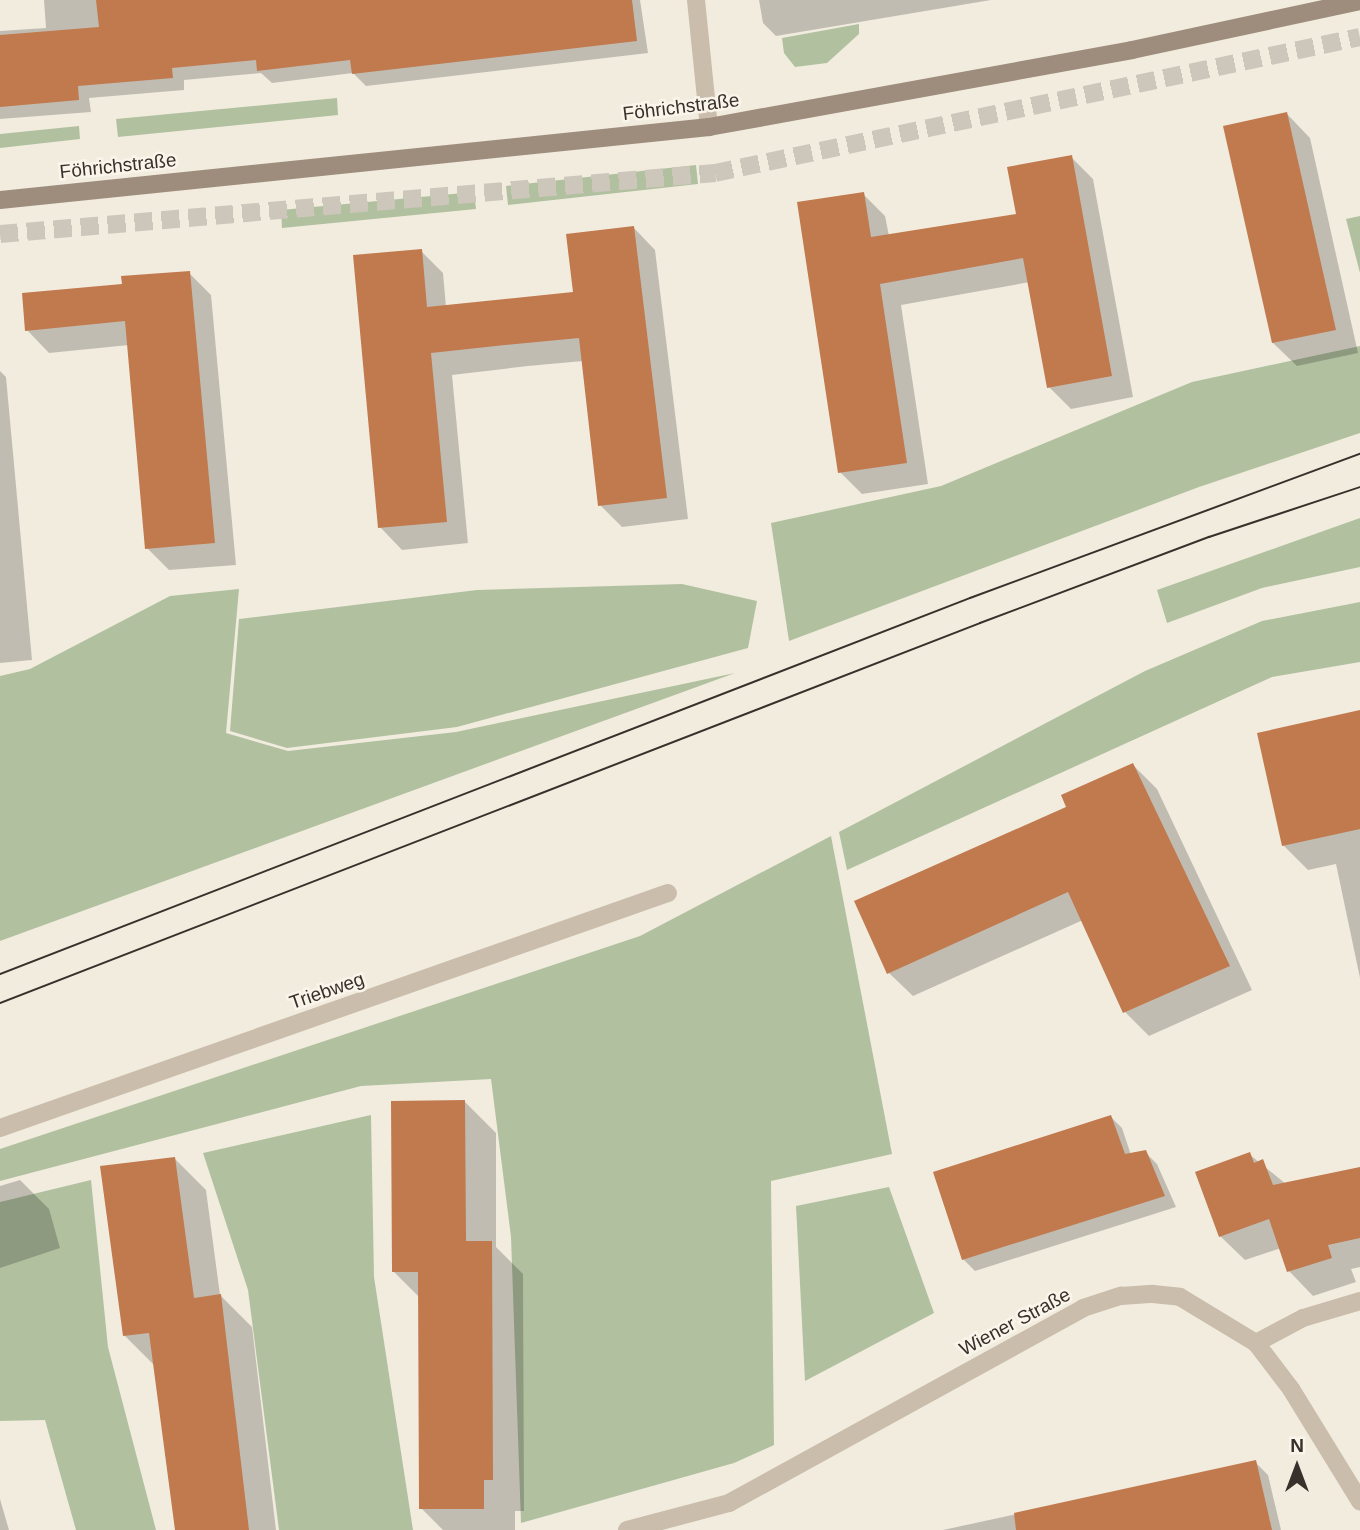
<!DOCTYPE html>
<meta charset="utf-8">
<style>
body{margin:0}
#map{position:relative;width:1360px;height:1530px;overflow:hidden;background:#f2ecdf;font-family:Arial,sans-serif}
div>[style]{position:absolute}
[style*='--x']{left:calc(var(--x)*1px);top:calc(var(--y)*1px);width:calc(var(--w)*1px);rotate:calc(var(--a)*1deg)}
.green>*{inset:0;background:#b1c19f}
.shadow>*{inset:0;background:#0003}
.building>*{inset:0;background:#c1794e}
.primary-tunnel>*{height:18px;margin-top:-9px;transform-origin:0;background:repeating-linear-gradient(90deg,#cdc6bb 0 18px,transparent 0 27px)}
.minor>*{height:18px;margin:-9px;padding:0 9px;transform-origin:9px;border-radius:9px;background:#cabdab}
.secondary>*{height:18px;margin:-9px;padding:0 9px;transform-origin:9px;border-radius:9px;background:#9e8d7c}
.tram>*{height:2px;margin:-1px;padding:0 1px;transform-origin:1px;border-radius:1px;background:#38302a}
span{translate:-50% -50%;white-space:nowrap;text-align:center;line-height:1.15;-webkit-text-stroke:5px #faf5eb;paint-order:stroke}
.street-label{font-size:19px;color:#38302a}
.north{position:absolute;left:1262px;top:1432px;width:70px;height:70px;-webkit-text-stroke:5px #faf5eb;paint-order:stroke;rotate:0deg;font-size:19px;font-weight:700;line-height:28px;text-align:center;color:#38302a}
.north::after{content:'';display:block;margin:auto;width:24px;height:32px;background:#38302a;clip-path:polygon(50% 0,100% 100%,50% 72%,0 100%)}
</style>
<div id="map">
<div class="green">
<i style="clip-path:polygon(859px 24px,859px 34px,827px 63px,795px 67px,784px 53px,782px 38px)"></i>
<i style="clip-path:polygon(337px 98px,338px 115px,118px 137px,116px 119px)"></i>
<i style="clip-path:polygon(79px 126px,80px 139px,0 148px,0 134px)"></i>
<i style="clip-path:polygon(696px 165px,698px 184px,508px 205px,506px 186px)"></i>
<i style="clip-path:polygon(474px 192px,476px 209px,282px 228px,281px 210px)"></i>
<i style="clip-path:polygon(1360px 216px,1360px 273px,1346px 219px)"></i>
<i style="clip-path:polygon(1360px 346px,1360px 433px,1199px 487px,789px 641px,771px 523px,941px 486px,1192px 382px)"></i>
<i style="clip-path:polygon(1360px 518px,1360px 567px,1262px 588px,1167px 623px,1157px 590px)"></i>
<i style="clip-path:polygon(682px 584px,757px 601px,748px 648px,457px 727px,287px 748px,230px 731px,239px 619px,477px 590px)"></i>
<i style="clip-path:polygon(239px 589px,226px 733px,288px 751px,456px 732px,735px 673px,0 941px,0 676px,30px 669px,170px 596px)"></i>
<i style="clip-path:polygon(1360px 602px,1360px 662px,1272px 677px,847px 870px,839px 832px,1145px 671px,1262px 621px)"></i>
<i style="clip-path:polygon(831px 836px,892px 1154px,771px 1181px,774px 1445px,734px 1463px,521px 1523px,511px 1237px,491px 1079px,361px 1086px,0 1181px,0 1149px,640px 936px)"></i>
<i style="clip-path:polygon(371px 1115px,374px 1277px,413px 1530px,279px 1530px,248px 1290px,203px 1153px)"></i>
<i style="clip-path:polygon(91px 1180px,108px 1347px,156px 1530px,76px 1530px,45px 1420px,0 1421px,0 1202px)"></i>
<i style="clip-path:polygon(889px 1187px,934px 1313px,805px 1381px,796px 1206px)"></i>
</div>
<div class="shadow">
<i style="clip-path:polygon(44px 0,640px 0,648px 53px,366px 86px,353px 73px,272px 83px,261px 73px,184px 80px,184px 90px,89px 98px,91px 112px,0 119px,0 31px,46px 28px)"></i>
<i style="clip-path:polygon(759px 0,991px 0,776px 36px,763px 23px)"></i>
<i style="clip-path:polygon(1287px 114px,1310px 138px,1358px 353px,1297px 366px,1273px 343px)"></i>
<i style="clip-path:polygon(1071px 157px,1093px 179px,1133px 397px,1071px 409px,1049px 387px,1030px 282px,901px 305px,928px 484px,862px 494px,840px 472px,863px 194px,885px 216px,889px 236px,1018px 216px)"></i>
<i style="clip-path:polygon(633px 227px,655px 250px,688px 519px,622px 527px,600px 505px,583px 361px,528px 366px,452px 375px,468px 543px,402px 550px,380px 527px,421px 251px,443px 273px,446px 307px,575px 294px)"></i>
<i style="clip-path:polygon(189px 273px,211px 295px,236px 565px,169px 570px,147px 548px,129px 345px,49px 353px,27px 330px,124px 285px)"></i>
<i style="clip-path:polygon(0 371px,6px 377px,32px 660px,0 663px)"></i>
<i style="clip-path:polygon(1360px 712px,1360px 978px,1336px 864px,1308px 870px,1283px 845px)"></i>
<i style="clip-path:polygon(1133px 765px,1157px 789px,1252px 990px,1149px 1036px,1125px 1012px,1083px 920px,913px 996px,889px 973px,1068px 807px)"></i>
<i style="clip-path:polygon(465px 1102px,496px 1133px,496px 1247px,523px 1274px,524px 1511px,515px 1511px,515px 1530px,443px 1530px,421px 1508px,420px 1298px,393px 1271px)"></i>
<i style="clip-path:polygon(1111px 1117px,1122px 1128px,1131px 1155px,1145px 1152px,1157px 1164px,1176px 1207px,975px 1271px,963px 1259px)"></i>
<i style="clip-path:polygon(1249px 1154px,1286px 1184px,1360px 1169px,1360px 1267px,1351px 1269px,1356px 1282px,1313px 1296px,1289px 1271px,1281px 1248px,1245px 1260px,1220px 1236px)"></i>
<i style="clip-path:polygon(175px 1159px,206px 1190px,220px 1295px,252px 1327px,276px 1530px,177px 1530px,155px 1366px,124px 1335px)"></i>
<i style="clip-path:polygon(20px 1180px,49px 1209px,60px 1248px,0 1268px,0 1186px)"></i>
<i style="clip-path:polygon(1255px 1462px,1268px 1475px,1281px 1530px,943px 1530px)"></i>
<i style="clip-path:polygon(0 1499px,9px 1530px,0 1530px)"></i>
</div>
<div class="building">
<i style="clip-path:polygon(96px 0,632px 0,637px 41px,352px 74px,350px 60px,257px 71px,256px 60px,172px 68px,173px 78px,78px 86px,79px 100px,0 107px,0 35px,99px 27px)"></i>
<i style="clip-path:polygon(1287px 112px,1336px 330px,1272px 343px,1223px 126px)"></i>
<i style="clip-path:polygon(1072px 155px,1112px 376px,1047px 388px,1023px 258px,880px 284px,907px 463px,838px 473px,797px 202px,864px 192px,871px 237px,1016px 214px,1007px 167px)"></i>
<i style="clip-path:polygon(634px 226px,667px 498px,598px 506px,579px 338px,505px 345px,431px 353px,447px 522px,378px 528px,353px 255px,422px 249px,427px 307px,573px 292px,566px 234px)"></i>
<i style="clip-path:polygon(190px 271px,215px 543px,145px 549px,125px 321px,25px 331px,22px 293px,122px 284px,121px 276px)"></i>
<i style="clip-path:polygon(1360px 710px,1360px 829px,1282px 846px,1257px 733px)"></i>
<i style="clip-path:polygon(1133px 763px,1230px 966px,1123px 1013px,1068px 892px,887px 974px,854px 901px,1066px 807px,1061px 795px)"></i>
<i style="clip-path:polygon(465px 1100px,466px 1241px,492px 1241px,493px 1480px,484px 1480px,484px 1509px,419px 1509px,418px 1272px,392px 1272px,391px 1101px)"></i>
<i style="clip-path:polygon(1111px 1115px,1125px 1154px,1146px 1150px,1165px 1196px,962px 1260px,933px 1172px)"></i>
<i style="clip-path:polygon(1250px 1152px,1254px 1163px,1263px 1159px,1273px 1185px,1360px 1167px,1360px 1238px,1328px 1245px,1332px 1258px,1287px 1272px,1269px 1219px,1219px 1237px,1195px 1172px)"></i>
<i style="clip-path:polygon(175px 1157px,194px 1298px,221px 1294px,249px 1530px,175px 1530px,149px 1333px,123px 1336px,100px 1166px)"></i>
<i style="clip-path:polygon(1256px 1460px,1272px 1530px,1016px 1530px,1014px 1513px)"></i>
</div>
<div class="primary-tunnel">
<i style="--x:0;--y:234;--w:718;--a:-4.88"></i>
<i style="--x:715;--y:173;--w:659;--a:-11.91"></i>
</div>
<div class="minor">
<i style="--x:696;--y:0;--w:128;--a:84.2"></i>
<i style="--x:0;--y:1128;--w:708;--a:-19.38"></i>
<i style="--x:1256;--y:1343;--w:53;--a:-28"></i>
<i style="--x:1303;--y:1318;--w:59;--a:-16.6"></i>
<i style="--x:627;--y:1530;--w:106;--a:-14.8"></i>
<i style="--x:729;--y:1503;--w:404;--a:-28.8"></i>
<i style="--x:1083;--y:1308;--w:40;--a:-18"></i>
<i style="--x:1121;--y:1296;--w:32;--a:-4"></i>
<i style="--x:1153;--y:1294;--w:27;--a:6"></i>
<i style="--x:1180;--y:1297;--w:89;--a:31.2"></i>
<i style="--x:1256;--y:1343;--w:58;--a:52.7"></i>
<i style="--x:1291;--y:1389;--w:132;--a:58.4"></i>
</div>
<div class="secondary">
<i style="--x:0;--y:200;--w:713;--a:-5.88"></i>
<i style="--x:709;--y:127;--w:430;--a:-10.3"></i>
<i style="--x:1132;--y:50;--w:233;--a:-12.1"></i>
</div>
<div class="tram">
<i style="--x:0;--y:974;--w:1040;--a:-21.19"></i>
<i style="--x:970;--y:598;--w:416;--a:-20.3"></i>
<i style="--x:0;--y:1003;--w:1051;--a:-21.19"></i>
<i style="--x:980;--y:623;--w:245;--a:-20.6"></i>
<i style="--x:1209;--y:537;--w:159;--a:-18.3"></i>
</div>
<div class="street-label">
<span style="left:681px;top:107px;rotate:-7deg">Föhrichstraße</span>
<span style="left:118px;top:166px;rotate:-6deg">Föhrichstraße</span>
<span style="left:327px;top:991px;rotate:-19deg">Triebweg</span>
<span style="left:1015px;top:1322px;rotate:-28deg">Wiener Straße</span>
</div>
<div class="north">N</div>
</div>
